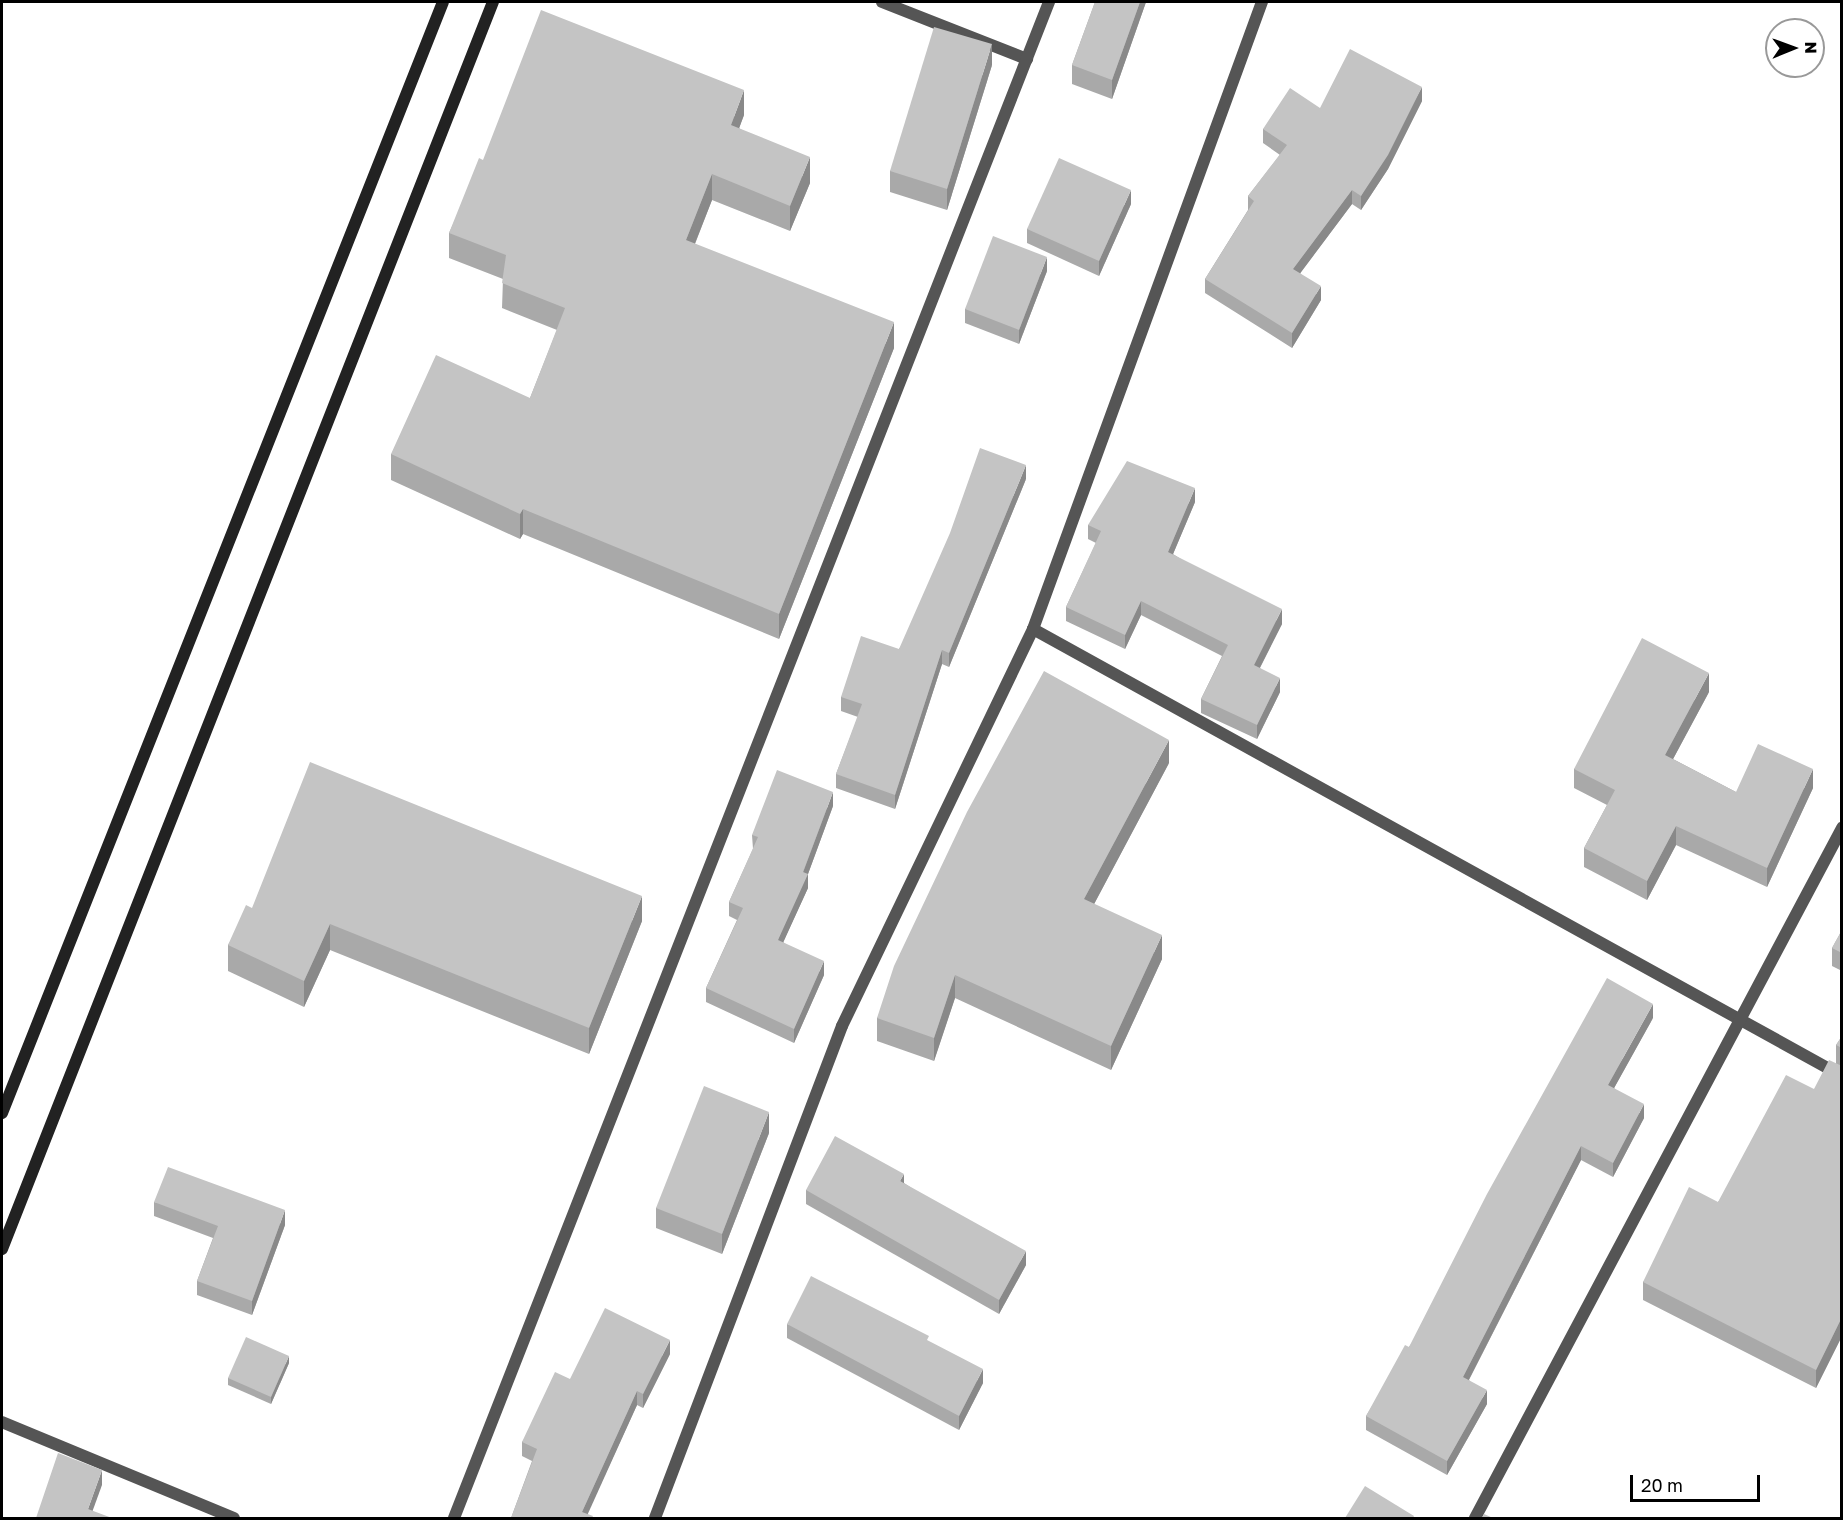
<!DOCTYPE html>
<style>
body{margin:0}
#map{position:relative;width:1843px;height:1520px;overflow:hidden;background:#fff;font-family:"Golos Text",sans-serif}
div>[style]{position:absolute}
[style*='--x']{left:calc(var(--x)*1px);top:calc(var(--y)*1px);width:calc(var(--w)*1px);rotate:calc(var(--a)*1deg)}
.street>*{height:12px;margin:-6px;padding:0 6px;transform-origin:6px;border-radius:6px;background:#555}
.secondary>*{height:12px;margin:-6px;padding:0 6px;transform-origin:6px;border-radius:6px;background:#222}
.wall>*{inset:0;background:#a9a9a9}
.shaded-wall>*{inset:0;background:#898989}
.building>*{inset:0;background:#c4c4c4}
span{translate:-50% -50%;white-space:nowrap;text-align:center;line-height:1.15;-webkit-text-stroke:6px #fff;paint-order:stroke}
.frame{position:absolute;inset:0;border:3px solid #000;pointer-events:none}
.north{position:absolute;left:1765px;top:18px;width:60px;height:60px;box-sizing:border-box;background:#fff;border:2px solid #999;border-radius:50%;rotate:89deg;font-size:16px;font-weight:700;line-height:24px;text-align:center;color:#000}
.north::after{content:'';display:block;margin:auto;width:21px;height:27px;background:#000;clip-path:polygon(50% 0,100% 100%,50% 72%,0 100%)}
.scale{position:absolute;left:1630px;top:1475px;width:130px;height:27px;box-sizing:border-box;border:3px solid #000;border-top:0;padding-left:8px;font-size:18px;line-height:21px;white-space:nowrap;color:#000;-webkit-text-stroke:4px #fff;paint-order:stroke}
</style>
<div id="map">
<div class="street">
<i style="--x:882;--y:2;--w:156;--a:21.5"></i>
<i style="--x:1033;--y:629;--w:924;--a:28.92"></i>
<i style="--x:2;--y:1422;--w:251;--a:22.5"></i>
<i style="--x:454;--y:1518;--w:1629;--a:-68.57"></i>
<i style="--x:655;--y:1518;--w:526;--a:-69.19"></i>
<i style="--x:842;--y:1026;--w:441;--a:-64.3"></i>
<i style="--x:1033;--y:629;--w:668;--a:-69.94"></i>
<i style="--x:1475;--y:1518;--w:782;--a:-61.99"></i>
</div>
<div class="secondary">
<i style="--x:2;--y:1113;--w:1195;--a:-68.35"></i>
<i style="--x:2;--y:1249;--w:1340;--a:-68.51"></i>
</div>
<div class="wall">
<i style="clip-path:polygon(1095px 2px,1146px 2px,1112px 99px,1072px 84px,1072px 65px)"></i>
<i style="clip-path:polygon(992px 65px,947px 210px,890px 192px,890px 171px)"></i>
<i style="clip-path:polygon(1422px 101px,1388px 169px,1361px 210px,1352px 204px,1300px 273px,1321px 300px,1292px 348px,1205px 293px,1205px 279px,1248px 210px,1248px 196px,1280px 155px,1263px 143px,1263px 129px,1320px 108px)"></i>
<i style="clip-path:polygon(744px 115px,739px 128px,810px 183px,790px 231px,712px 200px,695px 244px,894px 348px,779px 639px,523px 534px,520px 539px,391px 480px,391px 454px,530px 398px,557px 330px,502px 308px,503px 279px,449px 258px,449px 233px,483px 160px)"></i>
<i style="clip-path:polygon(1131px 204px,1099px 276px,1027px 243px,1027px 229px)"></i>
<i style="clip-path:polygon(1047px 271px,1019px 344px,965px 323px,965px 309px)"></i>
<i style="clip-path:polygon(1026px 479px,949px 667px,942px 664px,895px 809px,836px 788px,836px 774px,858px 717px,841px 711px,841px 697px,899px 649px)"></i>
<i style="clip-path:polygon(1195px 502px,1173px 554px,1282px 624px,1260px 668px,1280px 692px,1257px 739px,1201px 713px,1201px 699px,1222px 656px,1141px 615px,1125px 649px,1066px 621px,1066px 607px,1096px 543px,1088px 539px,1088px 525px)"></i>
<i style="clip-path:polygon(1709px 692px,1673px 759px,1736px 792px,1813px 788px,1767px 887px,1676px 845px,1647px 900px,1584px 867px,1584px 848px,1607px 805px,1574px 788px,1574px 769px)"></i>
<i style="clip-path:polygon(1169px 763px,1094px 904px,1162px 959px,1111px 1070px,955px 998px,934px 1061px,877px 1041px,877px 1018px)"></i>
<i style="clip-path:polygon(833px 806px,808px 874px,808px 888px,783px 942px,824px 975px,794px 1043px,706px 1002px,706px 988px,737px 920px,729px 916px,729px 902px,753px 849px,752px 835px)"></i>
<i style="clip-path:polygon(252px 908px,642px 921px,589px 1054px,330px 950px,304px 1007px,228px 971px,228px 945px)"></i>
<i style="clip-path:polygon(1842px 930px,1842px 971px,1832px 966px,1832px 948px)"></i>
<i style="clip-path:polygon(1653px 1018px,1614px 1088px,1644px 1118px,1613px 1177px,1581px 1160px,1469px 1380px,1487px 1404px,1447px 1475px,1366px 1430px,1366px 1416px,1409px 1347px)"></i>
<i style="clip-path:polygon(1842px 1036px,1842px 1336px,1816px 1388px,1643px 1300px,1643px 1282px,1718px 1202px,1836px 1064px,1836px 1045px)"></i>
<i style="clip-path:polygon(769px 1133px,722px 1254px,656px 1228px,656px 1208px)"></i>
<i style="clip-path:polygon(904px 1183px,1026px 1265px,999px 1314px,806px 1204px,806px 1190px)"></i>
<i style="clip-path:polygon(154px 1202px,285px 1225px,252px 1315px,197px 1295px,197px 1281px,213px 1238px,154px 1216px)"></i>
<i style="clip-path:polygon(787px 1324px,983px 1383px,959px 1430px,787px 1338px)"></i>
<i style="clip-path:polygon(670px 1354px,643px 1408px,637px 1405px,587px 1514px,593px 1518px,511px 1518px,532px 1461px,522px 1456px,522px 1442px,570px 1379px)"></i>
<i style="clip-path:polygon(289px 1363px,271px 1404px,228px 1385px,228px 1378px)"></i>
</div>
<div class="shaded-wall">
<i style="clip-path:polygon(1140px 2px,1146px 2px,1112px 99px,1112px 80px)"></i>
<i style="clip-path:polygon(992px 44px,992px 65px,947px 210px,947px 189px)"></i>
<i style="clip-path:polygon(1422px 87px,1422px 101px,1388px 169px,1361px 210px,1361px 196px)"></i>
<i style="clip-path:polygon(744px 90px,744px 115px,731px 150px,731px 125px)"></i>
<i style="clip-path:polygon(810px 157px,810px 183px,790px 231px,790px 206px)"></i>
<i style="clip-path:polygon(712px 174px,712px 200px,686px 266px,686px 240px)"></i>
<i style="clip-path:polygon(1131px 190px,1131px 204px,1099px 276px,1099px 261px)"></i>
<i style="clip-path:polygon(1352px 190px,1352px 204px,1293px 283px,1293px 269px)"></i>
<i style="clip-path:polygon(1047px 257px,1047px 271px,1019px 344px,1019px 330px)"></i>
<i style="clip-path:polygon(1321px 286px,1321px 300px,1292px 348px,1292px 333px)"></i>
<i style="clip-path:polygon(894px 322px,894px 348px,779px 639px,779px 614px)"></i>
<i style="clip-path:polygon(1026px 465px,1026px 479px,949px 667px,949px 653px)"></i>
<i style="clip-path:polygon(1195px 488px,1195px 502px,1168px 566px,1168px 552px)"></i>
<i style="clip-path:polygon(523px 509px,523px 534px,520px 539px,520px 514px)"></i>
<i style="clip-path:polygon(1141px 601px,1141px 615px,1125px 649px,1125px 635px)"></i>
<i style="clip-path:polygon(1282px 609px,1282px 624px,1254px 679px,1254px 665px)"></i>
<i style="clip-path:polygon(942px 650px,942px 664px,895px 809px,895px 795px)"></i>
<i style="clip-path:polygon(1709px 673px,1709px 692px,1665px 774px,1665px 755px)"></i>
<i style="clip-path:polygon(1280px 678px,1280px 692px,1257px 739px,1257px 725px)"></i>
<i style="clip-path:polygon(1169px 740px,1169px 763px,1084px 923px,1084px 899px)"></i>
<i style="clip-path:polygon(1813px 769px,1813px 788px,1767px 887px,1767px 868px)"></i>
<i style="clip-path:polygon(833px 792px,833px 806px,808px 874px,808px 888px,778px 954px,778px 940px)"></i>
<i style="clip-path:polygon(1676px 826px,1676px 845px,1647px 900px,1647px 881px)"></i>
<i style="clip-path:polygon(642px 896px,642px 921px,589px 1054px,589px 1028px)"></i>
<i style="clip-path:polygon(330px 924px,330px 950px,304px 1007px,304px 981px)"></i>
<i style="clip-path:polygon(1162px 935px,1162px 959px,1111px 1070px,1111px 1046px)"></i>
<i style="clip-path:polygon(824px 961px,824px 975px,794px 1043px,794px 1029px)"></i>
<i style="clip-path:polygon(955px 975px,955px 998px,934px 1061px,934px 1038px)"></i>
<i style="clip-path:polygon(1653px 1004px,1653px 1018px,1608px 1099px,1608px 1085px)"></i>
<i style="clip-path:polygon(1644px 1104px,1644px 1118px,1613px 1177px,1613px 1163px)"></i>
<i style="clip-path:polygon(769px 1112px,769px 1133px,722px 1254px,722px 1234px)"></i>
<i style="clip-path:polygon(1581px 1146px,1581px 1160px,1463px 1391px,1463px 1377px)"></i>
<i style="clip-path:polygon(904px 1174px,904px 1189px,900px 1181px)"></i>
<i style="clip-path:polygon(285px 1210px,285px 1225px,252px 1315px,252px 1301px)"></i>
<i style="clip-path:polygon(1026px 1251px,1026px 1265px,999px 1314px,999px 1300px)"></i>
<i style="clip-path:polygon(1842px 1317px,1842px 1336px,1816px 1388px,1816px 1370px)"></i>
<i style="clip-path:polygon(670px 1340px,670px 1354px,643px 1408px,643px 1394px)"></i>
<i style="clip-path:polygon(289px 1356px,289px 1363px,271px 1404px,271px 1397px)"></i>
<i style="clip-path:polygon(983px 1369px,983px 1383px,959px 1430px,959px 1416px)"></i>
<i style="clip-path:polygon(1487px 1390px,1487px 1404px,1447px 1475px,1447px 1461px)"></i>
<i style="clip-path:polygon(637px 1391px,637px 1405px,586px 1518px,582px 1512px)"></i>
<i style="clip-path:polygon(102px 1470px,102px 1485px,90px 1518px,88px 1509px)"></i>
</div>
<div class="building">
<i style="clip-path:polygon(1095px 2px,1140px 2px,1112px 80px,1072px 65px)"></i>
<i style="clip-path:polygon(541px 10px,744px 90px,731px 125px,810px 157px,790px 206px,712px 174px,686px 240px,894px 322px,779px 614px,523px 509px,520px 514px,391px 454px,436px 355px,530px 398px,565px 308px,502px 283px,506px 255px,449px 233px,479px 158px,483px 160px)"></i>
<i style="clip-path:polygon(934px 27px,992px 44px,947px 189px,890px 171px)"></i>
<i style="clip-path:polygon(1350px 49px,1422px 87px,1388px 155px,1361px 196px,1352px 190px,1293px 269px,1321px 286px,1292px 333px,1205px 279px,1254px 201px,1248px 196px,1287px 145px,1263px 129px,1290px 88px,1320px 108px)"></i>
<i style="clip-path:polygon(1059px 158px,1131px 190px,1099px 261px,1027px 229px)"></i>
<i style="clip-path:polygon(993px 236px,1047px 257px,1019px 330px,965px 309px)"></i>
<i style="clip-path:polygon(980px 448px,1026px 465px,949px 653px,942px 650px,895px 795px,836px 774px,862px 704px,841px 697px,861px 636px,899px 649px,950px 533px)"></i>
<i style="clip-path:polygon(1127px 461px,1195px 488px,1168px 552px,1282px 609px,1254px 665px,1280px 678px,1257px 725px,1201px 699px,1228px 645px,1141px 601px,1125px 635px,1066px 607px,1101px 531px,1088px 525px)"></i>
<i style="clip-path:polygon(1642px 638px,1709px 673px,1665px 755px,1736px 792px,1758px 744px,1813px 769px,1767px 868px,1676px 826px,1647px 881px,1584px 848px,1615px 790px,1574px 769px)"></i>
<i style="clip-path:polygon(1044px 671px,1169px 740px,1084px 899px,1162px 935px,1111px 1046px,955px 975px,934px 1038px,877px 1018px,894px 966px,967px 812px)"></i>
<i style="clip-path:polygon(310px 762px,642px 896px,589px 1028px,330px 924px,304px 981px,228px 945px,246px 905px,252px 908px)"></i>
<i style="clip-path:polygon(777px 770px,833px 792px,803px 872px,808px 874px,778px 940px,824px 961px,794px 1029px,706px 988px,743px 908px,729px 902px,758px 837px,752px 835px)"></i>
<i style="clip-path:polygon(1842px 930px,1842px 953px,1832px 948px)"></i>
<i style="clip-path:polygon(1607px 978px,1653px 1004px,1608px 1085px,1644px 1104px,1613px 1163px,1581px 1146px,1463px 1377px,1487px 1390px,1447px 1461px,1366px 1416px,1405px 1345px,1409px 1347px,1487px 1194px)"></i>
<i style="clip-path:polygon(1842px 1036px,1842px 1048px,1836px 1045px)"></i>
<i style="clip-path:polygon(1829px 1060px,1842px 1066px,1842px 1317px,1816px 1370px,1643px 1282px,1689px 1187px,1718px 1202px,1786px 1075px,1814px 1089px)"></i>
<i style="clip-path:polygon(704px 1086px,769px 1112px,722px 1234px,656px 1208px)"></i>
<i style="clip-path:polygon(835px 1136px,904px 1174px,900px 1181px,1026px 1251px,999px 1300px,806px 1190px)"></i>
<i style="clip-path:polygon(168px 1167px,285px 1210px,252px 1301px,197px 1281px,218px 1226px,154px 1202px)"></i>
<i style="clip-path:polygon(811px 1276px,929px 1336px,927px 1340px,983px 1369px,959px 1416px,787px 1324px)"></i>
<i style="clip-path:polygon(605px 1308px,670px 1340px,643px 1394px,637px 1391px,582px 1512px,593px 1516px,592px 1518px,511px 1518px,537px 1449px,522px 1442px,555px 1372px,570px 1379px)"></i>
<i style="clip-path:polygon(246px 1337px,289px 1356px,271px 1397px,228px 1378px)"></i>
<i style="clip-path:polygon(58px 1453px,102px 1470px,88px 1509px,112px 1518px,36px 1518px)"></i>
<i style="clip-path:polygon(1365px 1486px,1414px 1516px,1413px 1518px,1345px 1518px)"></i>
<i style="clip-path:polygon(1484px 1514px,1493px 1518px,1482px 1518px)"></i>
</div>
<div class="frame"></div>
<div class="north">N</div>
<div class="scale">20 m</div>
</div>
